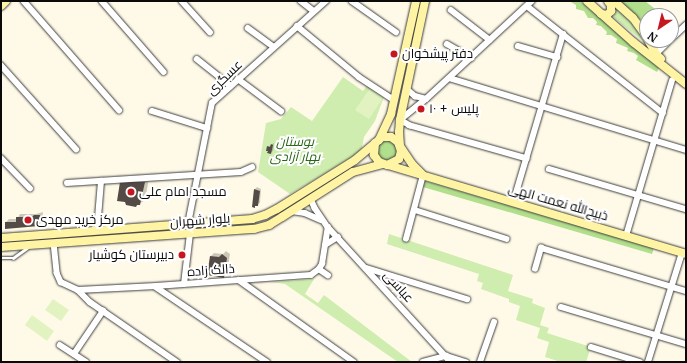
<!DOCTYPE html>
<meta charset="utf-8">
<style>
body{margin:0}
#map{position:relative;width:687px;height:363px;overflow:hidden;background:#fffae8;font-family:Merriweather,Cairo,serif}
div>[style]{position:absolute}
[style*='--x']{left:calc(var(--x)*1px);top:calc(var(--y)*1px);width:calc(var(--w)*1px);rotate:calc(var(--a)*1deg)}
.green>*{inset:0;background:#cfedae}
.forest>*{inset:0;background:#b2df8c}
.round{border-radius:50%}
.pitch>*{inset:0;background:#e2f3c1}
.shadow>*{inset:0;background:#0003}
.building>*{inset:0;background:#544b46}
.roads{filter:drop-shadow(0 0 1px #3d3d3d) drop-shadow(0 0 1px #3d3d3d)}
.lane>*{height:2.5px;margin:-1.25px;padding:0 1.25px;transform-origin:1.25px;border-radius:1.25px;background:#fff}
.street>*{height:5.5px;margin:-2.75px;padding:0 2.75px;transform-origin:2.75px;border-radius:2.75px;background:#fff}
.secondary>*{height:8px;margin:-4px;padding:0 4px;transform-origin:4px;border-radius:4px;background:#fff4a3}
.dots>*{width:11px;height:11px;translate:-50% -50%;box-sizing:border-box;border:2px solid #fff;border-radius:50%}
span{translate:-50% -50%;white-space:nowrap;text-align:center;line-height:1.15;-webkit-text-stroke:4px #fff;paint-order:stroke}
.poi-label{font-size:13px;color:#0a0a0a}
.left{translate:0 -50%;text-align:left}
.right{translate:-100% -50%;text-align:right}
.street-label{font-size:13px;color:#0a0a0a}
.park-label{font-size:13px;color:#276716;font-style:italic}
.frame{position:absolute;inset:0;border:2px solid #0a0a0a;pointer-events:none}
.north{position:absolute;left:639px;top:8px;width:40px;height:40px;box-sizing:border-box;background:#fff;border:1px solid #9d9d9d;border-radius:50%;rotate:215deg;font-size:11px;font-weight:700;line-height:16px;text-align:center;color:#0a0a0a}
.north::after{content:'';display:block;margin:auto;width:14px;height:18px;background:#c61721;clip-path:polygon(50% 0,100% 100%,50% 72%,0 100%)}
</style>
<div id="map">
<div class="green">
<i style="clip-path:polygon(613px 4px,628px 18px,648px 45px,613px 17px,616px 9px)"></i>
<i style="clip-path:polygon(343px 77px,363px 91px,369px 83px,385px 94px,375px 121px,364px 137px,361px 152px,290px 194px,258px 172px,266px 123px,281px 119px,291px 107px,312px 121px)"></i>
<i style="clip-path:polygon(389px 234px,513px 275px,508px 291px,533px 299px,532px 303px,545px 308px,540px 325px,549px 328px,547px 333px,591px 347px,586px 362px,561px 362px,545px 357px,549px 342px,537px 338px,540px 328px,516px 320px,520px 306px,509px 302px,509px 299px,481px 289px,483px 283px,477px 281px,479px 274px,387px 244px)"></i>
<i style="clip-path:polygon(314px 279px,305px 294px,318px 303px,324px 295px,412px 362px,398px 362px,285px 284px,271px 282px)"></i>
</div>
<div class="forest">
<i style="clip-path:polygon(569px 1px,580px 1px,659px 68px,657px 72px,636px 60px,638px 56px,634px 53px,627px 51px,628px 48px,616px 43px,617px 39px,611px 35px,606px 35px,607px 32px,601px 26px,596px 25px,597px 22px,593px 18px,588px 18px,584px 11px,576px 9px,576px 5px)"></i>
<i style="clip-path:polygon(618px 1px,645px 1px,664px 16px,647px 16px,647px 25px)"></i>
<i class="round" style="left:377px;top:141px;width:20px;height:20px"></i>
<i style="clip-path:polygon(425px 181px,654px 248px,652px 254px,423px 187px)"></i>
</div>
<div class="pitch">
<i style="clip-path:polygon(371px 87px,384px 96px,369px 119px,355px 110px)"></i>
<i style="clip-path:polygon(53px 299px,69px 310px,61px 321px,45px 310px)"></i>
<i style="clip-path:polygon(32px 315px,54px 331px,47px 341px,25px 325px)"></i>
</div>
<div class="shadow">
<i style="clip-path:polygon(274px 143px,273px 151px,270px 153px,268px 147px)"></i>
<i style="clip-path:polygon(149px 178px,145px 200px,136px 206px,121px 183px)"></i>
<i style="clip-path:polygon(257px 187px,261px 189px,260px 203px,253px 206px,255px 189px)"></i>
<i style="clip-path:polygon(43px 212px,42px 222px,38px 225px,6px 222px,9px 219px,17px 219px,20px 214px,36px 214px)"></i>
<i style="clip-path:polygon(226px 251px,230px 254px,227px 273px,224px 276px,211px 256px,214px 253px,223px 254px)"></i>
</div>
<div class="building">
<i style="clip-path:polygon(271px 144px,273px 145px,271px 154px,267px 153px,268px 151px,266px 151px,267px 146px,270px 147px)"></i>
<i style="clip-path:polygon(120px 182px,145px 182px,140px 205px,137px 205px,136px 207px,126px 205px,125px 202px,117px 201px)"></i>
<i style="clip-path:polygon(254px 189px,260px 191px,258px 206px,255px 206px,255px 208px,252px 207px)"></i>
<i style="clip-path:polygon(34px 215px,40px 215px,39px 226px,5px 229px,5px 222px,16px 222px,16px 217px,32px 217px)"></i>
<i style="clip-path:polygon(222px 254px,227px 258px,224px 278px,207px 275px,210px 256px,219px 257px)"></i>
</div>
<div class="roads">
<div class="lane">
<i style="--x:1;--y:258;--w:12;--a:0"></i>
<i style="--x:13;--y:258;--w:17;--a:-36"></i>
</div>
<div class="street">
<i style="--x:24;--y:1;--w:145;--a:48.9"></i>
<i style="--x:102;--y:1;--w:94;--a:48.9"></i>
<i style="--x:182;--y:1;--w:42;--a:47.9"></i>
<i style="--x:301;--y:1;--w:16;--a:38"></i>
<i style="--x:352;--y:1;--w:54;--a:35.2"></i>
<i style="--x:527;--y:6;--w:173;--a:38.2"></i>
<i style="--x:451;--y:10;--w:49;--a:37.6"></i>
<i style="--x:297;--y:26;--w:80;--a:39.4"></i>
<i style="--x:359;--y:77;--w:42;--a:33.3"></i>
<i style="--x:248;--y:28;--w:32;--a:36"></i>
<i style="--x:671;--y:39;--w:21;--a:-43"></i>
<i style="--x:447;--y:44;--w:28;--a:30"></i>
<i style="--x:518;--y:46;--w:41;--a:15.8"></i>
<i style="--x:656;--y:54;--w:20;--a:-45"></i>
<i style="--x:197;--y:59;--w:43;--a:38.5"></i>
<i style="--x:1;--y:65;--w:113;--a:48.2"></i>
<i style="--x:449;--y:78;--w:248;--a:16.9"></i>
<i style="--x:238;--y:79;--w:54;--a:36.7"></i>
<i style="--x:407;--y:89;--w:11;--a:41"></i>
<i style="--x:415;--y:96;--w:11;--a:15"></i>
<i style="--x:152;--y:111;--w:58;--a:17.2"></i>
<i style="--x:1;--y:158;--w:42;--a:46"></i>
<i style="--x:527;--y:159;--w:122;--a:-164.2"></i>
<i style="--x:410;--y:126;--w:12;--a:-149"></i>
<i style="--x:400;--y:120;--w:33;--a:-39"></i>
<i style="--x:426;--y:99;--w:144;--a:-42.8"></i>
<i style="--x:549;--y:169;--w:143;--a:16.3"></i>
<i style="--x:67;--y:183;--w:174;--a:-3.6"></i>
<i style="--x:241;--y:172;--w:12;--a:-24"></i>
<i style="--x:311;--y:199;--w:10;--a:66"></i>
<i style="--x:315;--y:208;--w:23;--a:56"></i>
<i style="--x:328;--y:227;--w:183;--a:47.7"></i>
<i style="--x:513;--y:203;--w:176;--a:-73.5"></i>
<i style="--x:415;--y:210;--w:96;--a:17.5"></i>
<i style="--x:292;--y:211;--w:13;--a:9"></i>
<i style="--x:305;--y:213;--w:17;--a:24"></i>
<i style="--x:188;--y:224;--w:123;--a:-78.8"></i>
<i style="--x:212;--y:103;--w:153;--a:-41.8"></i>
<i style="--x:97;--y:230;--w:49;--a:-85.3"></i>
<i style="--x:626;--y:236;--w:162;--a:-73.5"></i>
<i style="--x:406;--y:239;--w:66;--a:-75.1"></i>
<i style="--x:54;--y:243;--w:30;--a:84"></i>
<i style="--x:57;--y:273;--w:10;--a:66"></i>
<i style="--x:61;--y:282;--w:19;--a:25"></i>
<i style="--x:78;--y:290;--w:17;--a:45"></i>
<i style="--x:90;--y:302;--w:106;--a:34.6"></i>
<i style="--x:325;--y:245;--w:15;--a:-32"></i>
<i style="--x:366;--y:268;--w:106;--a:17.1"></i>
<i style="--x:319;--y:269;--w:11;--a:34"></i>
<i style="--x:535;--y:269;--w:22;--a:-74"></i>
<i style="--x:541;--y:248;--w:151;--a:16.5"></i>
<i style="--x:239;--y:280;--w:141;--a:35.5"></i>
<i style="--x:184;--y:284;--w:50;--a:-83.2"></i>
<i style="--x:156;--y:287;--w:134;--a:34"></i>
<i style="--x:78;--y:290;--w:78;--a:-2.9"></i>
<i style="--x:156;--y:286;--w:155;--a:-4.1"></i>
<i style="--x:311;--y:275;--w:10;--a:-37"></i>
<i style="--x:319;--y:269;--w:6;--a:-59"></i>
<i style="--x:322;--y:264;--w:37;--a:-81"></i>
<i style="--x:561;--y:307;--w:130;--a:16.5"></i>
<i style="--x:60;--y:345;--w:31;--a:33"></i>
<i style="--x:591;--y:347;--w:51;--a:17"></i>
<i style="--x:74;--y:354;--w:52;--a:-56"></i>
<i style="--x:423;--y:362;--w:24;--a:-15"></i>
<i style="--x:446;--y:356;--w:21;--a:17"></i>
<i style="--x:480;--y:362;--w:42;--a:-70.7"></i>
<i style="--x:648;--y:362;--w:114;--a:-72.7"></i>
</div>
<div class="secondary">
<i style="--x:587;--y:1;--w:62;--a:41.7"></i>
<i style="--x:633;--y:42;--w:68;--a:38.4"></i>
<i style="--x:614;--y:1;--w:25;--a:42"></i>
<i style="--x:633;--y:18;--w:24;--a:54"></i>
<i style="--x:1;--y:6;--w:7;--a:-45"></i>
<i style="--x:601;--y:14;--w:6;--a:9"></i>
<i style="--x:607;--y:15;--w:6;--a:-45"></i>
<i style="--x:611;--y:11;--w:6;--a:-90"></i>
<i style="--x:611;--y:5;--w:5;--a:-127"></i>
<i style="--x:648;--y:40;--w:16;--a:60"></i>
<i style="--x:656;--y:54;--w:7;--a:45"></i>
<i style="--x:379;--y:140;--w:29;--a:-65"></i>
<i style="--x:391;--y:114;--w:116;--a:-77.5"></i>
<i style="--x:388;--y:165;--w:311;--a:16.6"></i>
<i style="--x:422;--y:174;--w:14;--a:-135"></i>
<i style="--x:412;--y:164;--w:22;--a:-124"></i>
<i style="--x:400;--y:146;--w:14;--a:-94"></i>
<i style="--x:399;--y:132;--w:12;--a:-85"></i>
<i style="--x:400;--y:120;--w:122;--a:-78.1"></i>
<i style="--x:1;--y:238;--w:252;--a:-4.3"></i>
<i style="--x:252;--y:219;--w:14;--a:-17"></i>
<i style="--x:265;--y:215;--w:13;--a:-27"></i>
<i style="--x:277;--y:209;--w:92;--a:-32.1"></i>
<i style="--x:355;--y:160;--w:31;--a:-40"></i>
<i style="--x:379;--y:140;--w:4;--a:-45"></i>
<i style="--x:382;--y:137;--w:9;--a:0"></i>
<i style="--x:391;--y:137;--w:9;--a:36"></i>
<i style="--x:398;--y:142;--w:9;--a:72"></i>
<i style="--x:401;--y:151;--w:8;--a:104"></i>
<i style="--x:399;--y:159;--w:13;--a:153"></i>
<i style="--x:387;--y:165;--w:9;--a:-159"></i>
<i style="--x:379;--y:162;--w:9;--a:-126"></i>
<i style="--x:374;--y:155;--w:12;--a:-85"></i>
<i style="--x:1;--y:247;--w:254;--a:-4.1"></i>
<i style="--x:254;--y:229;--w:16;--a:-15"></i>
<i style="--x:269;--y:225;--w:15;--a:-32"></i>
<i style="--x:282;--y:217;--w:84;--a:-32.4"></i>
<i style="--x:353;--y:172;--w:31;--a:-15"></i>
</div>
</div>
<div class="dots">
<i style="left:394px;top:54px;background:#c61721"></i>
<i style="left:421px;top:109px;background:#c61721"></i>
<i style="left:131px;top:192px;background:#c61721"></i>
<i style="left:28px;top:220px;background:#c61721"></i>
<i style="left:182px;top:255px;background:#c61721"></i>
</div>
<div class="poi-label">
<span class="left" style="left:402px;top:54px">دفتر پیشخوان</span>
<span class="left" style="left:429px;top:109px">پلیس + ۱۰</span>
<span class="left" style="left:139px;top:192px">مسجد امام علی</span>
<span class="left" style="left:36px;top:220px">مرکز خرید مهدی</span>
<span class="right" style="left:174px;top:255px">دبیرستان کوشیار</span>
</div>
<div class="street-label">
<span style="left:225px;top:78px;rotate:-44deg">عسگری</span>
<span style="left:558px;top:203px;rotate:16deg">ذبیح‌الله نعمت الهی</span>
<span style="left:200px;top:221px;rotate:-4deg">بلوار شهران</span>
<span style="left:211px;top:271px;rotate:-4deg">ذالک زاده</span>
<span style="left:398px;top:287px;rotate:48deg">عباسی</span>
</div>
<div class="park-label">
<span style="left:295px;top:150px">بوستان<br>بهار آزادی</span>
</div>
<div class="frame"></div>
<div class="north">N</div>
</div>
